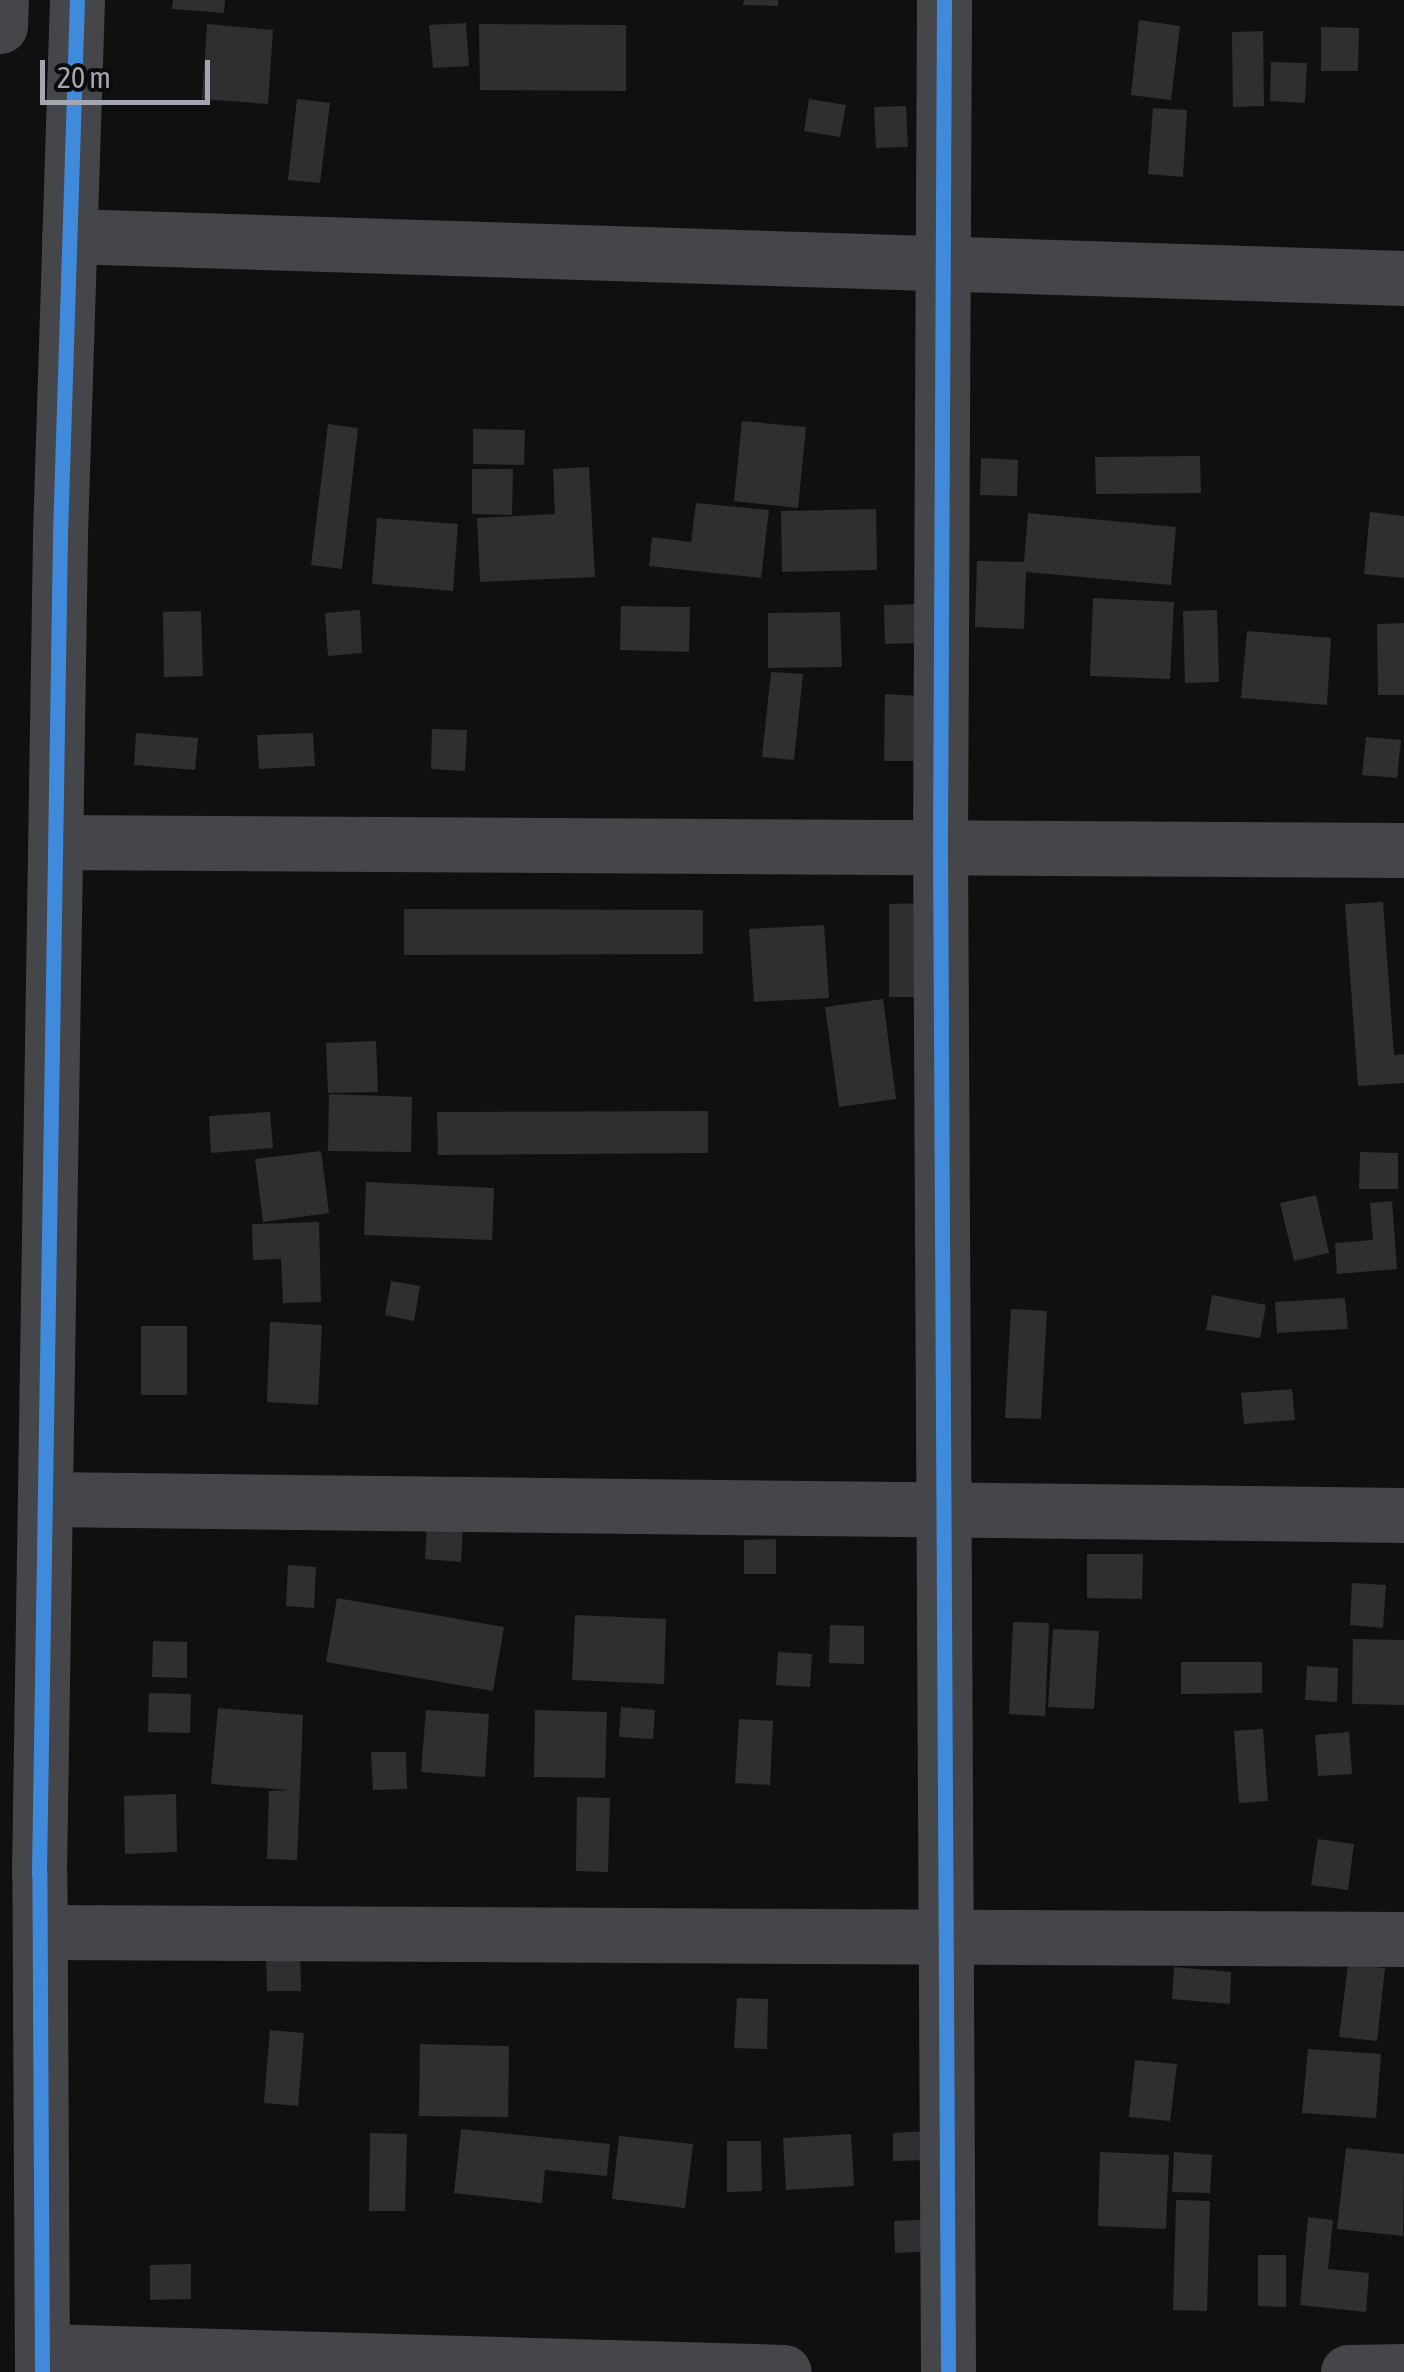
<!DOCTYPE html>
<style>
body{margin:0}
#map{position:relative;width:1404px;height:2372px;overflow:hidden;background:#101011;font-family:"Asap Condensed",sans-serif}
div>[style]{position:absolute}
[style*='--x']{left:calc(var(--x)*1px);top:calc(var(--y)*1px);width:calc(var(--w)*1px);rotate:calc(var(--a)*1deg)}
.building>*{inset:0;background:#2f2f31}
.minor>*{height:55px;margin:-27.5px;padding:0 27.5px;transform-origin:27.5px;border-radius:27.5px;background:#454649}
.cycleway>*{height:15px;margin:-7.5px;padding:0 7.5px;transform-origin:7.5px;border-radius:7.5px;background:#408adc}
span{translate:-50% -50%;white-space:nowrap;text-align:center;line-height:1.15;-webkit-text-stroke:9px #0b0b0c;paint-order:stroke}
.scale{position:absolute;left:40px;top:60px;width:170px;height:45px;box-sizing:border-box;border:5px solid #a2a6b1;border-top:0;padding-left:12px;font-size:30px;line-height:35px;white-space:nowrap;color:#a2a6b1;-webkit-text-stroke:8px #0b0b0c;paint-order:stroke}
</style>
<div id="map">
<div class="building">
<i style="clip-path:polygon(173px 0,225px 0,224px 13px,172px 9px)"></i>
<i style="clip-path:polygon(744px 0,778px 0,778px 6px,743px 5px)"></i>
<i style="clip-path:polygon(1139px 20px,1180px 26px,1171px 100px,1131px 95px)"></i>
<i style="clip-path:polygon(466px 23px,469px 66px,433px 68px,429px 25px)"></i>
<i style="clip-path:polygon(207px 24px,273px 30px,268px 104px,202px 99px)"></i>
<i style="clip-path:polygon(479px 24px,626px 25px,626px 91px,480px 90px)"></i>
<i style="clip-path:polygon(1321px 27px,1359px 28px,1358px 71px,1321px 71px)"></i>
<i style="clip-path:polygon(1263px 31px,1264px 106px,1233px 107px,1232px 32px)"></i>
<i style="clip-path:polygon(1271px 62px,1307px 63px,1305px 103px,1270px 101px)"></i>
<i style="clip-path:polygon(297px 99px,330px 103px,320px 183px,288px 180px)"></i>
<i style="clip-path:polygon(809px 99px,846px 105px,840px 137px,804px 131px)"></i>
<i style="clip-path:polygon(906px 106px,908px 147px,876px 148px,874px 107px)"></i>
<i style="clip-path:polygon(1153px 108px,1187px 110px,1183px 177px,1148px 174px)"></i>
<i style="clip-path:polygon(742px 421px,806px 427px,798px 508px,734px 501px)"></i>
<i style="clip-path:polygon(328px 424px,358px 428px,342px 569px,311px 565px)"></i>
<i style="clip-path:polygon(473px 429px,525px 430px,524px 465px,473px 464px)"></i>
<i style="clip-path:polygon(1200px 456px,1201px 493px,1096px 494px,1095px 457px)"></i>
<i style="clip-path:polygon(981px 458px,1018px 460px,1017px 496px,980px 495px)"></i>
<i style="clip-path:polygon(589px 467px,595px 577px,480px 582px,477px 518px,555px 514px,553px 469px)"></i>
<i style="clip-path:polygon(472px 469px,513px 469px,512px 515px,472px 514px)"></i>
<i style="clip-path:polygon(696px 503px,769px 510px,761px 578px,649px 566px,652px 537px,691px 542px)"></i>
<i style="clip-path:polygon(876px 509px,877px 570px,782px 572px,781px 511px)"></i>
<i style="clip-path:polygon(1370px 512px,1404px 516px,1404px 578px,1364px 574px)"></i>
<i style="clip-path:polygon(1028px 513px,1176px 527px,1171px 585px,1026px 572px,1024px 629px,975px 627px,977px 561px,1024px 562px)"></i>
<i style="clip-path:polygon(377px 518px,458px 524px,453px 591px,372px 584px)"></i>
<i style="clip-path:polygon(1093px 598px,1174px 602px,1170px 679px,1090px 676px)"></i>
<i style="clip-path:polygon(919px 604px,920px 643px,885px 644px,884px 605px)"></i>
<i style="clip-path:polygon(621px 606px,690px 607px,689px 652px,620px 650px)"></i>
<i style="clip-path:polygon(360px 610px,362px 653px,328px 656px,325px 613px)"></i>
<i style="clip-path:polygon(1217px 610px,1219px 682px,1185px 683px,1183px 611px)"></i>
<i style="clip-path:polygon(201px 611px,203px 676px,164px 677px,163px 612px)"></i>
<i style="clip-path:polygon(840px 612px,842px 667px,768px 668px,768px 613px)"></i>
<i style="clip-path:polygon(1404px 623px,1404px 695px,1378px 695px,1377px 624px)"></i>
<i style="clip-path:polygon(1247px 631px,1331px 638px,1327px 705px,1241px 698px)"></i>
<i style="clip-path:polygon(771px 672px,803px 674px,794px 760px,762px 757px)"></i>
<i style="clip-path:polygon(885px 694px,921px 696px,920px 761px,884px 761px)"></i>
<i style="clip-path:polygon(432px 729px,467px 730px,465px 771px,431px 769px)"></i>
<i style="clip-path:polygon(136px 733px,198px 738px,195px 770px,134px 765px)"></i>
<i style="clip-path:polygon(313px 733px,315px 766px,259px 769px,257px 735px)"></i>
<i style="clip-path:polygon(1366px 737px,1401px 740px,1397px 778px,1362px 775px)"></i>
<i style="clip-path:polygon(1383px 902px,1394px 1055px,1404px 1054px,1404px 1083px,1358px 1086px,1345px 904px)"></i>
<i style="clip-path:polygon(929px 903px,929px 997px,889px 997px,889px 904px)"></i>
<i style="clip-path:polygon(404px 909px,703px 910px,703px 954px,404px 955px)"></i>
<i style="clip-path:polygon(824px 925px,829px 998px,754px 1002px,749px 929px)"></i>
<i style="clip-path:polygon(883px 999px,896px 1099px,839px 1107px,825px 1007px)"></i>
<i style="clip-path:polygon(376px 1041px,378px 1092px,328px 1093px,326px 1043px)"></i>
<i style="clip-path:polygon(329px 1094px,412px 1097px,411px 1152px,328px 1151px)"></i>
<i style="clip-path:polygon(708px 1111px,708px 1153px,438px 1155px,437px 1112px)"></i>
<i style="clip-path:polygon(270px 1112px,273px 1148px,211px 1153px,209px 1116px)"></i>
<i style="clip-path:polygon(321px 1151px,329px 1213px,263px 1222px,255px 1159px)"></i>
<i style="clip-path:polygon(1360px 1152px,1398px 1153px,1398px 1189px,1359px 1189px)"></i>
<i style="clip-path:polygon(366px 1182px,494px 1188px,492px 1240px,364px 1235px)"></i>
<i style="clip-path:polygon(1316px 1195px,1329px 1253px,1294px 1261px,1280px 1203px)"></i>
<i style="clip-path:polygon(1392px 1201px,1397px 1269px,1337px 1274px,1335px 1243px,1373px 1240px,1370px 1203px)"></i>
<i style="clip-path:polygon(319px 1222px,321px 1302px,283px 1303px,281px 1259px,253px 1260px,252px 1224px)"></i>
<i style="clip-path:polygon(391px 1281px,420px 1286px,414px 1321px,385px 1315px)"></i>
<i style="clip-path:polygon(1212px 1295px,1266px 1305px,1260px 1338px,1206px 1330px)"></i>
<i style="clip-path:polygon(1345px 1298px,1348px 1329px,1277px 1333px,1275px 1302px)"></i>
<i style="clip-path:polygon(1011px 1309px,1047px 1311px,1041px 1419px,1005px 1418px)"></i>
<i style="clip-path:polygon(270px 1322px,322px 1325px,318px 1405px,267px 1402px)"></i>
<i style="clip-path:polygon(141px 1326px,187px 1326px,187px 1395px,141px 1395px)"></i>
<i style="clip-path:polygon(1292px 1389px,1295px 1420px,1244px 1424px,1241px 1393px)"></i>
<i style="clip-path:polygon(427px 1525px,463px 1528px,461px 1562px,425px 1559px)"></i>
<i style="clip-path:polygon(776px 1539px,776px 1574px,744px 1574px,744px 1540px)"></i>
<i style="clip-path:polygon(1087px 1554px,1143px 1554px,1142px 1599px,1087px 1598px)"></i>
<i style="clip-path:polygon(288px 1565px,316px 1567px,314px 1608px,286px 1606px)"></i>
<i style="clip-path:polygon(1352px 1583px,1386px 1585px,1383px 1628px,1350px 1625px)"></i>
<i style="clip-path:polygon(337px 1598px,504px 1627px,493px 1691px,326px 1662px)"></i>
<i style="clip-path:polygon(575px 1615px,666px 1619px,664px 1684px,572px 1680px)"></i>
<i style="clip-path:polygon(1013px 1622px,1049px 1623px,1045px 1716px,1009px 1714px)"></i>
<i style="clip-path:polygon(830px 1625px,864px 1626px,864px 1664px,829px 1663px)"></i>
<i style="clip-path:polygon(1053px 1629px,1099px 1631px,1094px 1709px,1048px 1707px)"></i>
<i style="clip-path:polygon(1353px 1639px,1404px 1640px,1404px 1705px,1352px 1704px)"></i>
<i style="clip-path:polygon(153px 1641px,187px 1642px,187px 1678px,152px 1677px)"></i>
<i style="clip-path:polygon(778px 1652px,812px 1654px,810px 1687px,776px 1685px)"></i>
<i style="clip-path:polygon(1181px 1662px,1262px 1662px,1262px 1693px,1181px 1694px)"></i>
<i style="clip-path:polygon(1307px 1666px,1338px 1668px,1337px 1702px,1305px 1700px)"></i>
<i style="clip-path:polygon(149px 1693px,191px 1694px,190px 1733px,148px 1732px)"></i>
<i style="clip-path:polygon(621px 1707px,655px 1710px,653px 1739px,619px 1737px)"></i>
<i style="clip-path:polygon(218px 1708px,303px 1715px,297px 1860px,267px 1859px,269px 1791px,291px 1790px,211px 1784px)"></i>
<i style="clip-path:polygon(426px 1710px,489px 1714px,485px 1777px,421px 1772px)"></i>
<i style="clip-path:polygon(535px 1710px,607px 1712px,605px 1778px,534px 1777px)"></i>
<i style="clip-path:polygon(739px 1719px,773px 1721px,770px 1785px,735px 1783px)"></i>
<i style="clip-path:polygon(1263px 1729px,1268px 1801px,1239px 1803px,1234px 1731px)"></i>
<i style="clip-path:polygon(1349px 1732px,1352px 1774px,1318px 1776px,1315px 1735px)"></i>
<i style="clip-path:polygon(371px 1752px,406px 1752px,407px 1789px,373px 1790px)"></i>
<i style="clip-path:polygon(176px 1794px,177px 1852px,125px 1854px,124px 1796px)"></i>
<i style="clip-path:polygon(577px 1797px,610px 1798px,608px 1872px,576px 1871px)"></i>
<i style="clip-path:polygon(1318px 1839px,1354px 1844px,1348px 1890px,1311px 1885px)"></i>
<i style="clip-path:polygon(266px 1951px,300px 1951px,301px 1991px,267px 1991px)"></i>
<i style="clip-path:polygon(1348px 1964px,1385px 1968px,1377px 2041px,1339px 2037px)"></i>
<i style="clip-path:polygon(1174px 1967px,1231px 1972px,1230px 2004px,1172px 1999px)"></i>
<i style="clip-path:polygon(737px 1998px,768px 1999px,767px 2049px,734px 2048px)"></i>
<i style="clip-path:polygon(270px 2030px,304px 2033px,298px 2106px,264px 2103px)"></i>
<i style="clip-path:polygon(420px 2044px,509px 2046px,508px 2117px,419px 2116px)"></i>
<i style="clip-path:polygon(1308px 2049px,1381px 2054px,1376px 2118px,1302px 2113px)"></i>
<i style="clip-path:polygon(1135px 2060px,1177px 2064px,1170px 2121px,1129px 2117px)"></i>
<i style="clip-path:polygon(461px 2129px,610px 2144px,607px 2176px,545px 2170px,542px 2203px,454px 2193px)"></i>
<i style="clip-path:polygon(929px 2131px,930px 2160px,893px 2161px,893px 2133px)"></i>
<i style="clip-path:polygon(370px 2133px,407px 2134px,405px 2211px,369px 2211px)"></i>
<i style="clip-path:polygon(851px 2134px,854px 2186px,786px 2190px,783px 2138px)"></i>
<i style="clip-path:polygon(619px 2136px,693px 2144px,685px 2208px,612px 2199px)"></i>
<i style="clip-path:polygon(727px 2141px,761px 2141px,762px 2191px,727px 2192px)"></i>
<i style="clip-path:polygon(1346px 2148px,1404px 2154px,1403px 2236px,1337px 2229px)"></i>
<i style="clip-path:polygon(1100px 2152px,1169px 2155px,1166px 2229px,1098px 2226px)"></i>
<i style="clip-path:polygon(1174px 2152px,1212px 2155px,1210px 2193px,1172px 2192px)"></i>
<i style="clip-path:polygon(1176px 2200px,1210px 2201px,1207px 2311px,1173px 2310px)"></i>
<i style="clip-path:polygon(1308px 2217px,1333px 2220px,1328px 2269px,1369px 2273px,1366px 2312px,1300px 2305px)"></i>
<i style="clip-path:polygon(932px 2219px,934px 2251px,895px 2253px,894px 2221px)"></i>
<i style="clip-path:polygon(1258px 2255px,1286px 2255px,1286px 2307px,1258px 2306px)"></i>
<i style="clip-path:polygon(191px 2264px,191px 2299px,150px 2300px,150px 2265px)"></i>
</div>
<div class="minor">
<i style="--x:944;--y:0;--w:845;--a:90.27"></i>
<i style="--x:940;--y:845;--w:1527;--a:89.7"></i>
<i style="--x:0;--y:26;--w:26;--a:-88"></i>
<i style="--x:69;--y:236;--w:1336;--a:1.8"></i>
<i style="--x:59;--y:842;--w:1345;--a:0.34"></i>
<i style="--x:45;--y:1499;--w:1359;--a:0.67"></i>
<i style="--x:42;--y:1932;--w:1362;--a:0.29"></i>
<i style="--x:43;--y:2351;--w:741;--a:1.62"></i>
<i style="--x:42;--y:2372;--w:499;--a:-90.3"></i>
<i style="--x:39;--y:1873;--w:1339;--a:-89.1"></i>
<i style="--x:60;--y:534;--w:534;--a:-88.18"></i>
<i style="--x:1348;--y:2372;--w:56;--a:-1"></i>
</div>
<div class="cycleway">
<i style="--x:944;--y:0;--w:845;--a:90.27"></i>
<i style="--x:940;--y:845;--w:1527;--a:89.7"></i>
<i style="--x:42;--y:2372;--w:499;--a:-90.3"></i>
<i style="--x:39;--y:1873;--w:1339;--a:-89.1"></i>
<i style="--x:60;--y:534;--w:534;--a:-88.18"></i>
</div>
<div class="scale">20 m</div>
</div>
